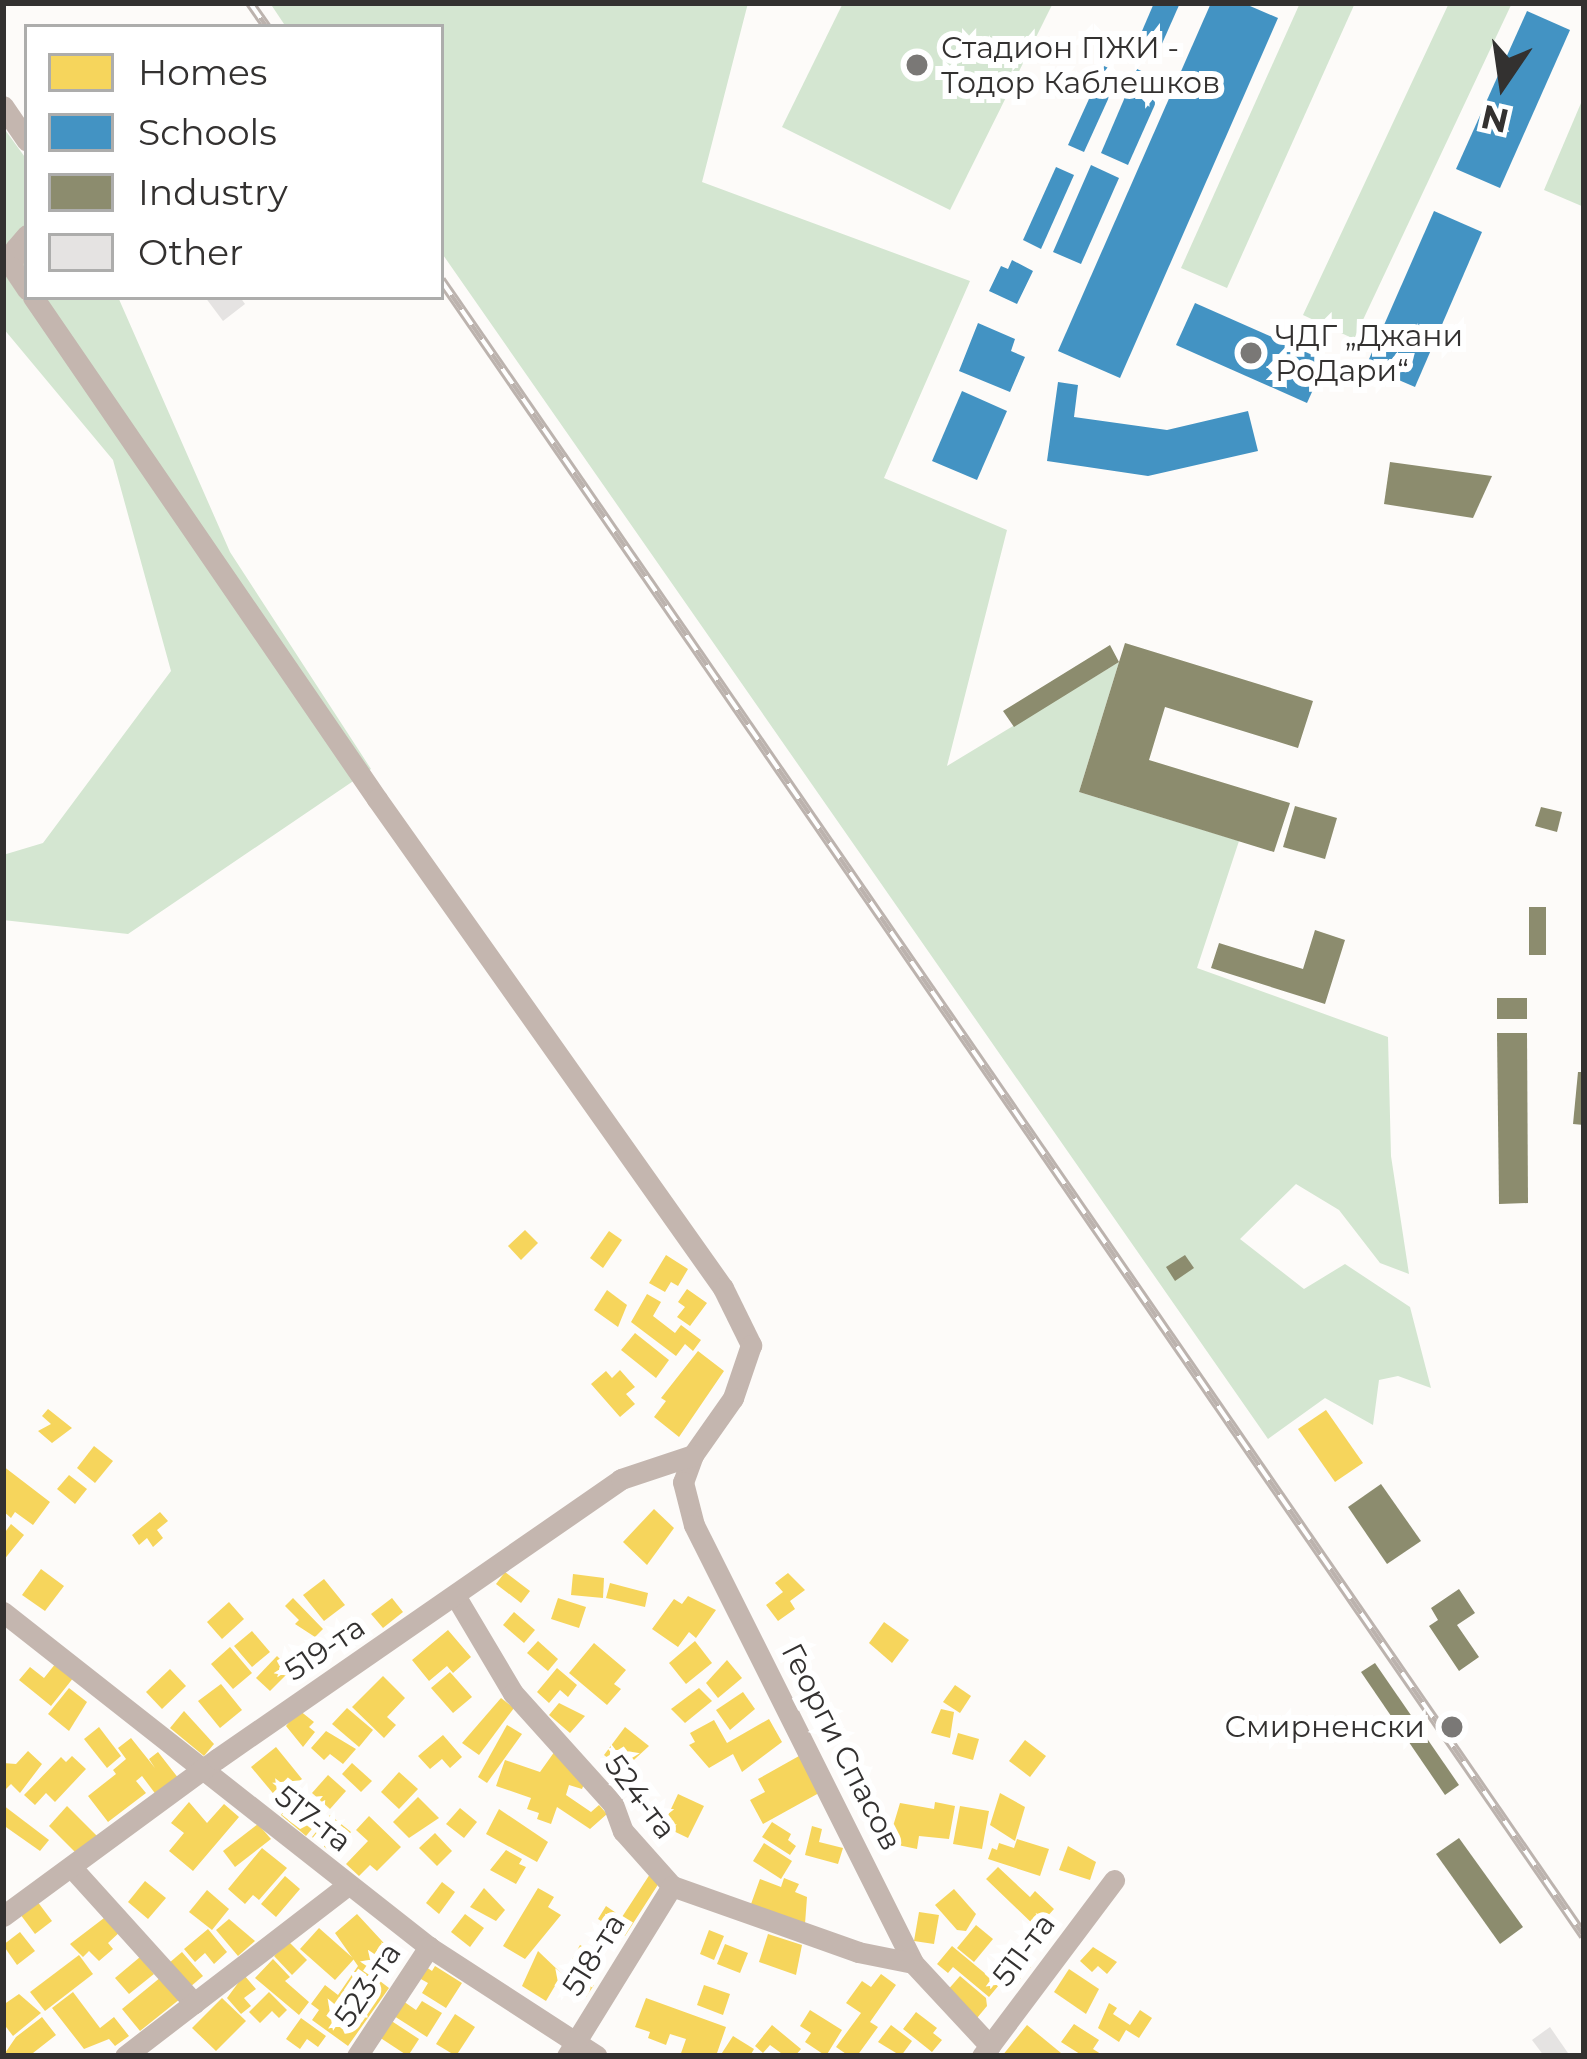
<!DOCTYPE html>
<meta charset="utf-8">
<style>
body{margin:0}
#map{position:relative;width:1587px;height:2059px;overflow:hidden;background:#fdfbf9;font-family:Montserrat,sans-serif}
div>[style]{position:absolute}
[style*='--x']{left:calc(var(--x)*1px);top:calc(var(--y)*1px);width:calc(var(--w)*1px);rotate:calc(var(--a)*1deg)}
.green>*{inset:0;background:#d4e6d1}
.homes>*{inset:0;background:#f6d55c}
.schools>*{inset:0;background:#4393c3}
.industry>*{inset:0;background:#8c8c6e}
.building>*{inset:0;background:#e5e3e2}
.minor>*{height:21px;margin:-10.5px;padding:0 10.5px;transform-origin:10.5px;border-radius:10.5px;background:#c4b6af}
.rail>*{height:10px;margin-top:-5px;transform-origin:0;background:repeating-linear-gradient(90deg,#fff 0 18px,#bcb3ae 0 36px);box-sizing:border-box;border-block:3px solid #bcb3ae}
.dots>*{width:33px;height:33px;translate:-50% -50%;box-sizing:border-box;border:6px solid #fff;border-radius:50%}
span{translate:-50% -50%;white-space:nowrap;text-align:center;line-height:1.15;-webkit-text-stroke:12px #fff;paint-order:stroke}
.poi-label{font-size:30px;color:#333130}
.left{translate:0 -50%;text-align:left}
.right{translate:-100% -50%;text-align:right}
.street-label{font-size:30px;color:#333130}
.frame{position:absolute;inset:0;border:6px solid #333130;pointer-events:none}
.legend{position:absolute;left:24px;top:24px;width:420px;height:276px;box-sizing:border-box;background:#fff;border:3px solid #adadac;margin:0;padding:15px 21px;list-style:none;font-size:36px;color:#333130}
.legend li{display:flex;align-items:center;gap:24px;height:60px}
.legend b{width:60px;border:3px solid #adadac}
.north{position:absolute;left:1443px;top:24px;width:120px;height:120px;-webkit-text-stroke:9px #fff;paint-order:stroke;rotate:193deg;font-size:33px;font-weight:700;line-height:48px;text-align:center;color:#333130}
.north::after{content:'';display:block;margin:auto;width:42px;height:54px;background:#333130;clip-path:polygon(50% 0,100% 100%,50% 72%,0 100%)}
</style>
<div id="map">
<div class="green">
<i style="clip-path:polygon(270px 3px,748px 3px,702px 182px,970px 281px,884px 478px,1007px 530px,947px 766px,1119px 662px,1079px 792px,1239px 841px,1197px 968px,1388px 1037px,1391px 1156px,1409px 1274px,1380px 1263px,1339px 1210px,1296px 1184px,1240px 1239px,1304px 1289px,1345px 1264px,1410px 1307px,1431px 1388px,1398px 1376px,1379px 1380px,1373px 1425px,1325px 1398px,1268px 1439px,441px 252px,441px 27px,286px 27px)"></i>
<i style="clip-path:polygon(843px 3px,1053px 3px,950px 210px,782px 127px)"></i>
<i style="clip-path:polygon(1300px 3px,1355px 3px,1227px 288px,1181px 268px)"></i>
<i style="clip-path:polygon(1449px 3px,1512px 3px,1354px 339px,1303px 315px)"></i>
<i style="clip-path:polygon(1584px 96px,1584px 207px,1544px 190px)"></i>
<i style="clip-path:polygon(3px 127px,27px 160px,27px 297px,118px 297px,230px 552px,371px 769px,128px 934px,3px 920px,3px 855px,43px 843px,171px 671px,113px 460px,3px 328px)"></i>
</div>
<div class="homes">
<i style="clip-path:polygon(525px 1230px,538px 1243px,521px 1260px,508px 1246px)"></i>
<i style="clip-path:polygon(609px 1231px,622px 1240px,603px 1268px,590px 1258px)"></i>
<i style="clip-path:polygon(666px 1255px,688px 1269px,678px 1286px,671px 1282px,665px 1292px,649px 1283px)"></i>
<i style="clip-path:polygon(687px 1289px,707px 1303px,690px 1326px,677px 1317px,685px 1307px,678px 1302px)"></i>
<i style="clip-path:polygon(607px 1290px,627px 1305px,618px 1327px,594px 1310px)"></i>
<i style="clip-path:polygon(647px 1294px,661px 1302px,653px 1316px,675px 1333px,681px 1325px,701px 1340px,693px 1351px,685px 1344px,676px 1356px,631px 1322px)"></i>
<i style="clip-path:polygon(635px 1333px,669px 1360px,656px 1378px,621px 1350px)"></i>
<i style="clip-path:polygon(698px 1351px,724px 1371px,679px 1437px,654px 1417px,666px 1401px,661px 1398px)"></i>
<i style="clip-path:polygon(620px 1370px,635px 1387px,626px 1394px,635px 1404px,620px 1417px,591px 1384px,606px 1371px,612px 1378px)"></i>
<i style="clip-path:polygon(48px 1409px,72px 1428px,52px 1443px,38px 1431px,51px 1424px,42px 1416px)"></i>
<i style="clip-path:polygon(1326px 1410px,1363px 1463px,1335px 1482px,1298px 1429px)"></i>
<i style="clip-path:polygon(94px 1446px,113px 1461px,95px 1483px,77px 1468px)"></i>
<i style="clip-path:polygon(3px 1466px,50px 1502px,33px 1525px,15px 1512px,11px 1518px,3px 1511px)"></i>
<i style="clip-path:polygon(69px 1475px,87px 1489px,75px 1504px,57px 1489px)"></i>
<i style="clip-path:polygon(654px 1509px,674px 1528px,647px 1565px,623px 1542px)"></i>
<i style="clip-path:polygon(160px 1512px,168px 1521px,157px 1530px,163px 1538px,153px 1547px,147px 1538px,139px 1545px,132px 1535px)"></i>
<i style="clip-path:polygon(11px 1524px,24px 1535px,3px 1561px,3px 1535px)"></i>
<i style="clip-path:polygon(41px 1569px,64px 1586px,45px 1611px,22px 1595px)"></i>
<i style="clip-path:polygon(505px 1572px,530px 1591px,521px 1603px,496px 1584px)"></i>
<i style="clip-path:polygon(788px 1573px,805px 1590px,790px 1601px,795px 1609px,778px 1621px,766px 1605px,783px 1592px,775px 1583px)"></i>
<i style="clip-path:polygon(573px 1574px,604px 1578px,603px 1598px,571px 1595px)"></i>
<i style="clip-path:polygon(324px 1579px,345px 1605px,324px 1621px,303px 1595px)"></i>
<i style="clip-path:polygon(610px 1583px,648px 1593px,645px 1607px,606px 1598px)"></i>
<i style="clip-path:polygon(688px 1596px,716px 1610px,696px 1638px,689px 1632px,678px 1647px,652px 1629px,674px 1599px,682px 1604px)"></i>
<i style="clip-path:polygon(293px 1598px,323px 1629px,315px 1637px,295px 1624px,299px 1620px,285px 1606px)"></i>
<i style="clip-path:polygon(392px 1598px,403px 1612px,383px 1628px,371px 1614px)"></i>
<i style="clip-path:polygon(558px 1598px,586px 1607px,579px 1628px,551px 1619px)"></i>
<i style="clip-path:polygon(229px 1602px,244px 1619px,222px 1639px,207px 1622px)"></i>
<i style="clip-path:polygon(514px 1612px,535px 1630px,524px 1643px,503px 1625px)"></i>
<i style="clip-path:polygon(884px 1622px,909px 1640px,892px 1663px,869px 1643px)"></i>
<i style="clip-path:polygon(448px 1630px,471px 1657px,453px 1673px,447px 1666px,429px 1681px,412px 1660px)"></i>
<i style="clip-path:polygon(252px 1631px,270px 1652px,252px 1667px,234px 1646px)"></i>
<i style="clip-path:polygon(538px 1641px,558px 1659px,548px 1671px,527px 1653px)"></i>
<i style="clip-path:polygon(695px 1641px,712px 1663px,686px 1684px,669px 1663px)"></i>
<i style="clip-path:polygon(594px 1643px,626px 1670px,614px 1684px,621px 1689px,607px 1705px,569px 1673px)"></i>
<i style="clip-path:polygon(230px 1647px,252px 1673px,233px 1689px,211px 1664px)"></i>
<i style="clip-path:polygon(277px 1656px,291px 1670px,270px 1691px,256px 1678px)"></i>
<i style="clip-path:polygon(727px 1660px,742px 1678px,718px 1698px,706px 1683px)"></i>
<i style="clip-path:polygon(56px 1663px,74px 1677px,51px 1706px,19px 1680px,30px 1667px,44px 1678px)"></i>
<i style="clip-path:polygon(557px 1668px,577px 1685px,568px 1697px,560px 1690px,549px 1703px,537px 1692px)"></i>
<i style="clip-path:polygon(170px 1669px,186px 1686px,162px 1709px,146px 1692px)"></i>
<i style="clip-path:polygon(450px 1672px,472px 1697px,453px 1713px,431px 1688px)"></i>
<i style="clip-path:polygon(383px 1676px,405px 1698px,387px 1717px,396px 1725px,384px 1738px,352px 1707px)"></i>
<i style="clip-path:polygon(221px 1684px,242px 1710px,220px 1728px,198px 1701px)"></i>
<i style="clip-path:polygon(955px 1685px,971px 1696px,960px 1713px,943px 1702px)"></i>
<i style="clip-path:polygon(69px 1688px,87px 1702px,69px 1731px,48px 1714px)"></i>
<i style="clip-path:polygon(699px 1688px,712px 1701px,685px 1723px,671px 1709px)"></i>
<i style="clip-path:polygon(743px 1692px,755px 1709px,730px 1730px,716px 1710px)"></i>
<i style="clip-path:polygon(501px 1698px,514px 1708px,479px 1755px,462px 1743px)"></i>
<i style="clip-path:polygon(559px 1703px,585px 1716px,570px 1733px,549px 1715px)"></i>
<i style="clip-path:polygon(347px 1708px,373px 1730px,359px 1747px,332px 1724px)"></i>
<i style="clip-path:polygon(941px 1709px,954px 1712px,950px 1738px,931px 1733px)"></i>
<i style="clip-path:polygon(299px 1710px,314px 1722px,309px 1727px,315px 1732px,303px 1747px,286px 1726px)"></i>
<i style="clip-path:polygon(184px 1711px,214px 1744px,204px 1756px,170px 1728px)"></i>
<i style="clip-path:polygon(769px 1719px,782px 1742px,742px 1772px,733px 1754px,709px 1768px,689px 1745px,695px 1742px,690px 1733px,714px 1720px,727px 1743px)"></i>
<i style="clip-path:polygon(507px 1725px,522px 1734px,487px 1783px,478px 1777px)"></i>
<i style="clip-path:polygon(99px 1727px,121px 1756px,107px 1768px,84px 1739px)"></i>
<i style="clip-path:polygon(625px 1727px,649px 1746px,623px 1770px,604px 1755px)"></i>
<i style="clip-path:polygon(326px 1731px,356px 1749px,343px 1764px,330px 1754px,324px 1760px,311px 1748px)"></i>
<i style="clip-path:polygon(958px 1733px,979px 1739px,973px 1760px,952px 1754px)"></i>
<i style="clip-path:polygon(443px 1735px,462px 1757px,450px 1768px,442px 1759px,430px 1769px,418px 1756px)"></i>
<i style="clip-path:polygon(131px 1738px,155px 1768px,149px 1759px,158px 1752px,179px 1779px,157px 1796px,142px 1776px,136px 1781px,146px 1793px,108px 1822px,88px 1796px,116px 1774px,113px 1770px,126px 1759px,118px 1748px)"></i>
<i style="clip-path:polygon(1025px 1740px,1046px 1756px,1030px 1777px,1009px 1761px)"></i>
<i style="clip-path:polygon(276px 1747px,302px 1779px,277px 1798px,251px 1767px)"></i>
<i style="clip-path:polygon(28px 1751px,42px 1764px,20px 1793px,11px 1784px,3px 1792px,3px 1763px,16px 1764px)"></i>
<i style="clip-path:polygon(555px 1751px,584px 1784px,582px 1789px,569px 1785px,566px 1795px,591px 1812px,599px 1805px,607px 1814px,590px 1829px,557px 1807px,551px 1824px,537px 1819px,539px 1813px,527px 1809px,531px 1798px,496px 1786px,505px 1760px,540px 1772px)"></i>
<i style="clip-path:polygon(72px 1756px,86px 1769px,55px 1802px,46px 1793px,35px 1805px,24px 1795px,61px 1757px,66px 1762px)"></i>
<i style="clip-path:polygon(799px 1756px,819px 1793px,763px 1824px,750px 1800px,765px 1792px,758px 1779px)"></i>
<i style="clip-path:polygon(352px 1763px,372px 1781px,361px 1792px,342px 1774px)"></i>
<i style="clip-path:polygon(399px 1772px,418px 1789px,399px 1809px,381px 1792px)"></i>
<i style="clip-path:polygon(328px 1775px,346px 1791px,330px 1809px,312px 1793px)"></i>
<i style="clip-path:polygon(1000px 1793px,1025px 1807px,1015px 1841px,990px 1825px)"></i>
<i style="clip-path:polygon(678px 1794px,704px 1806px,688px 1838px,663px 1826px)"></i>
<i style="clip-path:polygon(295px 1797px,321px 1818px,306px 1836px,281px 1815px)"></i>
<i style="clip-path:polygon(418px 1797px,439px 1818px,409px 1838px,393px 1822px)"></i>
<i style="clip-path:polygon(189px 1802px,207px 1823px,224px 1804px,239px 1817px,193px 1871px,169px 1851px,184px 1833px,171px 1823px)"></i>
<i style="clip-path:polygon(935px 1802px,955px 1806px,949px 1839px,919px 1836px,917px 1849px,888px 1843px,900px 1803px,934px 1809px)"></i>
<i style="clip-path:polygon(3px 1805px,49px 1840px,40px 1851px,3px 1825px)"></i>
<i style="clip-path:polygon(67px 1806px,97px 1836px,76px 1853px,49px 1826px)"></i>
<i style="clip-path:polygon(960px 1806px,989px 1811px,982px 1849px,953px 1844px)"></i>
<i style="clip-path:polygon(460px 1808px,477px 1822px,464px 1838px,446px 1824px)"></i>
<i style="clip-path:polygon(499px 1809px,548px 1842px,537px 1862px,486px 1834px)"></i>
<i style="clip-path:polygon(330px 1815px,351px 1832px,333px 1854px,312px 1837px)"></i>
<i style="clip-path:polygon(369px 1816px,401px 1847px,377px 1871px,370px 1865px,359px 1876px,346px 1864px,368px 1841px,356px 1830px)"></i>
<i style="clip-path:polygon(772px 1822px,791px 1834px,788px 1840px,796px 1846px,790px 1855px,762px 1837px)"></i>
<i style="clip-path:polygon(258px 1824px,271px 1839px,235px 1867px,223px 1851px)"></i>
<i style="clip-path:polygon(812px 1826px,822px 1829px,819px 1842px,843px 1848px,838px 1864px,805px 1855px)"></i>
<i style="clip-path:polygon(435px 1833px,452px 1851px,437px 1866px,419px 1848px)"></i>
<i style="clip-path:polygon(1017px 1839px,1049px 1849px,1040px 1876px,988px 1859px,992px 1848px,997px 1850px,999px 1843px,1014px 1848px)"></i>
<i style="clip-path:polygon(764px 1843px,792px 1861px,781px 1879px,753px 1861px)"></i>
<i style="clip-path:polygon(1068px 1846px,1096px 1862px,1090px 1880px,1059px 1870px)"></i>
<i style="clip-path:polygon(262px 1848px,287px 1868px,259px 1900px,253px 1895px,245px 1904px,228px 1889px)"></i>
<i style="clip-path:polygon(506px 1850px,522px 1859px,519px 1864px,526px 1867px,516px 1884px,490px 1870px)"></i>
<i style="clip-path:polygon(998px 1867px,1030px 1897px,1035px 1891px,1054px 1909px,1037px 1928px,986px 1879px)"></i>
<i style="clip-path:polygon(650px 1874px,659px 1883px,625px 1936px,598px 1919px,606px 1906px,622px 1917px)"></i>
<i style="clip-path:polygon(285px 1876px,300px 1889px,276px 1917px,261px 1904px)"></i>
<i style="clip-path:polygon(784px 1878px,799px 1884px,795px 1892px,807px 1897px,805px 1924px,751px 1904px,760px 1879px,781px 1887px)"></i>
<i style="clip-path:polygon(145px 1881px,166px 1898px,148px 1919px,128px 1902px)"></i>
<i style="clip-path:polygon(442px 1882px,455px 1892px,439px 1914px,426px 1903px)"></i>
<i style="clip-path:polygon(484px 1888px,505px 1910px,496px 1921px,470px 1907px)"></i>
<i style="clip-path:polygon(538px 1888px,554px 1897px,548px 1907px,561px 1915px,525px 1959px,503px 1946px)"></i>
<i style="clip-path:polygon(954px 1889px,976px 1914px,966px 1931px,957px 1930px,935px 1905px)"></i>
<i style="clip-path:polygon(207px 1890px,229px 1909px,212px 1930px,189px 1912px)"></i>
<i style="clip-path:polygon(37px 1901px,52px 1921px,35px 1934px,20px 1914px)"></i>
<i style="clip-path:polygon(919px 1912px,939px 1915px,934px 1944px,914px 1941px)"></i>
<i style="clip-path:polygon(357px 1914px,394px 1954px,376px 1978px,389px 1988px,348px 2046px,312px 2020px,319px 2010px,311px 2004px,325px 1985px,338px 1995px,358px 1966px,335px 1933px)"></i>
<i style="clip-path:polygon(465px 1914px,484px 1928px,470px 1947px,451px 1932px)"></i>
<i style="clip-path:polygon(108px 1915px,122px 1930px,108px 1943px,113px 1949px,99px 1961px,89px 1951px,83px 1957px,70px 1944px)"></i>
<i style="clip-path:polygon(229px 1919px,255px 1941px,238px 1956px,216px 1930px)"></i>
<i style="clip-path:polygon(976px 1925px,993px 1939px,974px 1962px,957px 1948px)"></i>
<i style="clip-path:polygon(319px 1928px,354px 1959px,335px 1980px,300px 1949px)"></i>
<i style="clip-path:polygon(208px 1929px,227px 1952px,214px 1964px,205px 1953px,195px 1962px,184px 1949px)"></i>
<i style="clip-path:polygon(709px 1930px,724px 1936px,714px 1960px,700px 1954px)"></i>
<i style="clip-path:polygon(20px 1932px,35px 1951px,17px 1965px,3px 1945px)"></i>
<i style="clip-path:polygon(768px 1934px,802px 1945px,796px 1975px,759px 1962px)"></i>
<i style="clip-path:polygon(289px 1942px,307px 1960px,292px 1975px,274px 1956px)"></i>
<i style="clip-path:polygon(725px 1944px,748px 1953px,740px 1973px,717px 1964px)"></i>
<i style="clip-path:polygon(580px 1945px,605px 1959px,593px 1979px,569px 1965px)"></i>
<i style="clip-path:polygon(952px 1946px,999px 1985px,989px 1997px,953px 1967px,948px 1973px,937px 1964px)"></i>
<i style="clip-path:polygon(1007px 1947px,1031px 1967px,1020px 1979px,997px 1960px)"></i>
<i style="clip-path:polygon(1093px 1947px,1117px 1962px,1107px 1974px,1098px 1966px,1092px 1972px,1080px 1961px)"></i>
<i style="clip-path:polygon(538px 1951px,562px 1974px,546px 2001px,522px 1986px)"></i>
<i style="clip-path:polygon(182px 1952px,203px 1976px,190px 1987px,169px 1963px)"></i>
<i style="clip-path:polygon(79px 1955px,93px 1974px,45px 2011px,30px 1992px)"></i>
<i style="clip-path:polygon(140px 1957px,154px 1974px,129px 1994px,115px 1978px)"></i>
<i style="clip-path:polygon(273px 1959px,290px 1977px,285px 1981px,309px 2002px,299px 2015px,255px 1978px)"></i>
<i style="clip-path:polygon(435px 1966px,462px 1983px,446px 2008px,422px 1993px,428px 1983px,419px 1978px,426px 1967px,432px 1971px)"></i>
<i style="clip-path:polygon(1069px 1969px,1099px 1989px,1086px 2014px,1054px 1992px)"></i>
<i style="clip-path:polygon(569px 1970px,594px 1985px,586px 1997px,559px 1987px)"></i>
<i style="clip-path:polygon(881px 1974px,896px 1985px,870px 2022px,878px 2027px,857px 2056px,849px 2056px,836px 2047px,861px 2013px,846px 2003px,862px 1981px,871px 1987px)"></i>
<i style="clip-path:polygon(244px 1975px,256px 1989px,244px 1998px,251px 2006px,241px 2014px,227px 1998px)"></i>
<i style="clip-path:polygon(960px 1976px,986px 1998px,987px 2006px,977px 2018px,946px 1992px)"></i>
<i style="clip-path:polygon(161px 1977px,180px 1999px,140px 2031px,122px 2009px)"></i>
<i style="clip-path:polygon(704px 1985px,730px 1994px,723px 2015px,697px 2005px)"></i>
<i style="clip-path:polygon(73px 1992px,100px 2028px,114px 2017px,129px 2036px,115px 2046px,109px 2039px,84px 2049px,52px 2008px)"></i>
<i style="clip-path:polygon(269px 1992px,287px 2010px,279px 2018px,272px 2011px,260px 2023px,249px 2012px)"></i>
<i style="clip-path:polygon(19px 1994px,41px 2013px,13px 2036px,3px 2023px,3px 2005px)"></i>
<i style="clip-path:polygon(222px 1998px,246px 2021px,216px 2051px,192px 2028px)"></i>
<i style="clip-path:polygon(646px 1998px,726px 2027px,716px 2056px,680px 2056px,686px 2039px,670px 2034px,666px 2045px,648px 2038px,650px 2032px,635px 2027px)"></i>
<i style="clip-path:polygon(403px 2001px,416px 2010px,422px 2001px,442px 2013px,427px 2037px,394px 2016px)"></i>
<i style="clip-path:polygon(1109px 2003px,1117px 2008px,1113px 2014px,1130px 2025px,1140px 2010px,1152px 2018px,1139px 2038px,1126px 2030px,1119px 2042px,1098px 2028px)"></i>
<i style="clip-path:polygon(810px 2010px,842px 2030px,826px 2056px,805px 2042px,811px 2033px,800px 2026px)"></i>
<i style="clip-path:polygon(916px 2012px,937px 2028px,933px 2033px,942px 2040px,932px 2052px,903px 2029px)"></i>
<i style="clip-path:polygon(455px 2014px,475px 2027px,456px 2056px,436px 2044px)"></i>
<i style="clip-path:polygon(42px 2017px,56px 2035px,33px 2053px,36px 2056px,3px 2056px,16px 2037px)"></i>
<i style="clip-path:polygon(301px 2018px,326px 2036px,318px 2047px,307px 2039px,300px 2049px,286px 2039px)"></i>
<i style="clip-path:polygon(390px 2020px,419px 2039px,408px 2056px,379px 2037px)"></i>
<i style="clip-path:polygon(1074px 2024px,1099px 2040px,1093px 2049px,1104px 2056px,1083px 2056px,1061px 2042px)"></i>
<i style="clip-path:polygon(772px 2025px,801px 2049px,795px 2056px,785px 2056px,770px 2045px,763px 2053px,755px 2046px)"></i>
<i style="clip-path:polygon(891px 2025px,912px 2041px,901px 2056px,878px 2042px)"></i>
<i style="clip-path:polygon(1027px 2025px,1061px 2053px,1059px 2056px,1002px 2056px)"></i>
<i style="clip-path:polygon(733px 2036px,754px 2049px,750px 2056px,720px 2056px)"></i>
</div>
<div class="schools">
<i style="clip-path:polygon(1154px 3px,1180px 3px,1157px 55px,1136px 45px)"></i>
<i style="clip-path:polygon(1211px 3px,1243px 3px,1278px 18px,1120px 378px,1058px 351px)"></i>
<i style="clip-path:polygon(1527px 11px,1570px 30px,1500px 188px,1456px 169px)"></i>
<i style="clip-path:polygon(1104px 66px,1120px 73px,1084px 152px,1068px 145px)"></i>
<i style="clip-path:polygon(1137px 69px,1165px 82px,1128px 165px,1101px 153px)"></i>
<i style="clip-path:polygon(1091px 165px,1119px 178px,1081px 264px,1053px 252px)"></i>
<i style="clip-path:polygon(1056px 167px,1074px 175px,1041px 249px,1023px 240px)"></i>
<i style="clip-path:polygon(1434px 211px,1482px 232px,1415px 387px,1366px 366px)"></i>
<i style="clip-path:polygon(1012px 260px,1033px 271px,1017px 304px,989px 291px,1001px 266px,1008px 269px)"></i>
<i style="clip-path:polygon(1195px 303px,1326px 361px,1307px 403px,1176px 345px)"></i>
<i style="clip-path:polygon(978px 323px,1015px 339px,1011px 351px,1025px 357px,1010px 392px,959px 371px)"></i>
<i style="clip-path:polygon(1058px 382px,1078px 385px,1074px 417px,1167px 430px,1248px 411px,1258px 451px,1148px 476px,1047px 461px)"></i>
<i style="clip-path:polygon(962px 391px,1007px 411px,977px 480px,932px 461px)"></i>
</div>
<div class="industry">
<i style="clip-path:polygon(1390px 462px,1492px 476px,1473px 518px,1384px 504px)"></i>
<i style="clip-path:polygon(1125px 643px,1313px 701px,1298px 748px,1165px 707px,1149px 760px,1290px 803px,1274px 852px,1079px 792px,1119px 662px,1014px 727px,1003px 711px,1110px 645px,1119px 662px)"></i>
<i style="clip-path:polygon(1295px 806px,1337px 818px,1325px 859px,1283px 847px)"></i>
<i style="clip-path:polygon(1541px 807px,1562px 812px,1557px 832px,1535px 826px)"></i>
<i style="clip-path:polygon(1529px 907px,1546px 907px,1546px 955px,1529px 955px)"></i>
<i style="clip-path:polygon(1315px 930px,1345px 940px,1325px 1004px,1211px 968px,1219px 943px,1303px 969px)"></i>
<i style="clip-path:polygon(1497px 998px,1527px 998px,1527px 1019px,1497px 1019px)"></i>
<i style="clip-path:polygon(1497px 1033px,1527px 1033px,1528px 1203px,1499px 1204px)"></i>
<i style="clip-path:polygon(1578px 1072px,1584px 1072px,1584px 1125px,1573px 1124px)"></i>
<i style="clip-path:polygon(1185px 1255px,1194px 1268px,1175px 1281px,1166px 1267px)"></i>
<i style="clip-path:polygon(1381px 1484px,1421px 1541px,1387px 1564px,1348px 1507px)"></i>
<i style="clip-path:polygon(1459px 1589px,1475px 1613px,1457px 1625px,1479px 1657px,1459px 1671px,1429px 1626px,1438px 1620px,1431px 1608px)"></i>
<i style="clip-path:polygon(1375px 1663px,1459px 1785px,1445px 1795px,1361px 1672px)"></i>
<i style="clip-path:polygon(1459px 1838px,1523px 1927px,1500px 1944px,1436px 1854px)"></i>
</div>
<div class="building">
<i style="clip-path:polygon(205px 297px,240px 297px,245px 304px,223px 321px)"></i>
<i style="clip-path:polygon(1550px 2027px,1570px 2056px,1544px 2056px,1532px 2040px)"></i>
</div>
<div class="minor">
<i style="--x:3;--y:106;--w:42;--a:55.6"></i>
<i style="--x:27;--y:235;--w:18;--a:131"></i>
<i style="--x:15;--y:249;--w:18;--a:99"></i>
<i style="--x:12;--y:267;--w:27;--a:56"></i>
<i style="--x:33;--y:297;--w:609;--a:55.58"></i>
<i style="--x:377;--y:799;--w:599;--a:54.72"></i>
<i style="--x:723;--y:1288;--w:64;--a:63.8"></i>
<i style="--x:751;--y:1345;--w:56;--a:108.8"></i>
<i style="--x:733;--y:1398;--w:70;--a:125.1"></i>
<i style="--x:693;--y:1455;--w:29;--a:110"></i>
<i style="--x:683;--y:1482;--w:44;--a:75.7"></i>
<i style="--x:694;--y:1525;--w:490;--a:63.4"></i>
<i style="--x:913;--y:1963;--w:113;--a:47.1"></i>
<i style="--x:456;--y:1597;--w:112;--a:59.3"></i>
<i style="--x:513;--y:1693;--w:149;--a:48"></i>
<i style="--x:613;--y:1804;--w:29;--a:70"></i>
<i style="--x:623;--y:1831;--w:74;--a:48.3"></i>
<i style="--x:672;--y:1886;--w:197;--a:19.5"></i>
<i style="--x:858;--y:1952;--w:56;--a:11.3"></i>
<i style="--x:3;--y:1612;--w:542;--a:38.18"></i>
<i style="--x:429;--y:1947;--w:200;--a:33"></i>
<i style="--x:73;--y:1869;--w:181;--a:47.9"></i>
<i style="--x:3;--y:1916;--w:265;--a:-36.3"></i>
<i style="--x:217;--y:1759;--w:492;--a:-34.7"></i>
<i style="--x:621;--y:1479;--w:76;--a:-18.4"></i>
<i style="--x:125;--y:2056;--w:281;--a:-37.5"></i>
<i style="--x:357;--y:2056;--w:131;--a:-56.6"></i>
<i style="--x:567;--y:2056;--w:200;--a:-58.3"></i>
<i style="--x:982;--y:2056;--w:220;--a:-53.1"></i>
</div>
<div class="rail">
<i style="--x:250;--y:3;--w:29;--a:55"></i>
<i style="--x:441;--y:280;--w:2012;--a:55.39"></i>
</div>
<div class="dots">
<i style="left:917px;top:65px;background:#7a7876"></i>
<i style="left:1251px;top:353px;background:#7a7876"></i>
<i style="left:1452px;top:1727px;background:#7a7876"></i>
</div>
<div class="poi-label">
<span class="left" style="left:941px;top:65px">Стадион ПЖИ -<br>Тодор Каблешков</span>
<span class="left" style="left:1275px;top:353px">ЧДГ „Джани<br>РоДари“</span>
<span class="right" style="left:1425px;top:1727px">Смирненски</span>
</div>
<div class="street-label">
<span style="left:325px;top:1649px;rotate:-34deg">519-та</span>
<span style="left:841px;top:1747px;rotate:63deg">Георги Спасов</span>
<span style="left:640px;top:1797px;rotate:53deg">524-та</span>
<span style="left:313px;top:1819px;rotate:38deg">517-та</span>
<span style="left:1024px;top:1950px;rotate:-53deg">511-та</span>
<span style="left:594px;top:1955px;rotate:-58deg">518-та</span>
<span style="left:368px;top:1985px;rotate:-56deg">523-та</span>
</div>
<div class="frame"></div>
<ul class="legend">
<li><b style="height:33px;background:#f6d55c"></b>Homes</li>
<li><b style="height:33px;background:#4393c3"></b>Schools</li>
<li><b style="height:33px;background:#8c8c6e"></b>Industry</li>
<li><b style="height:33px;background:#e5e3e2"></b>Other</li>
</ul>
<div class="north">N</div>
</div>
